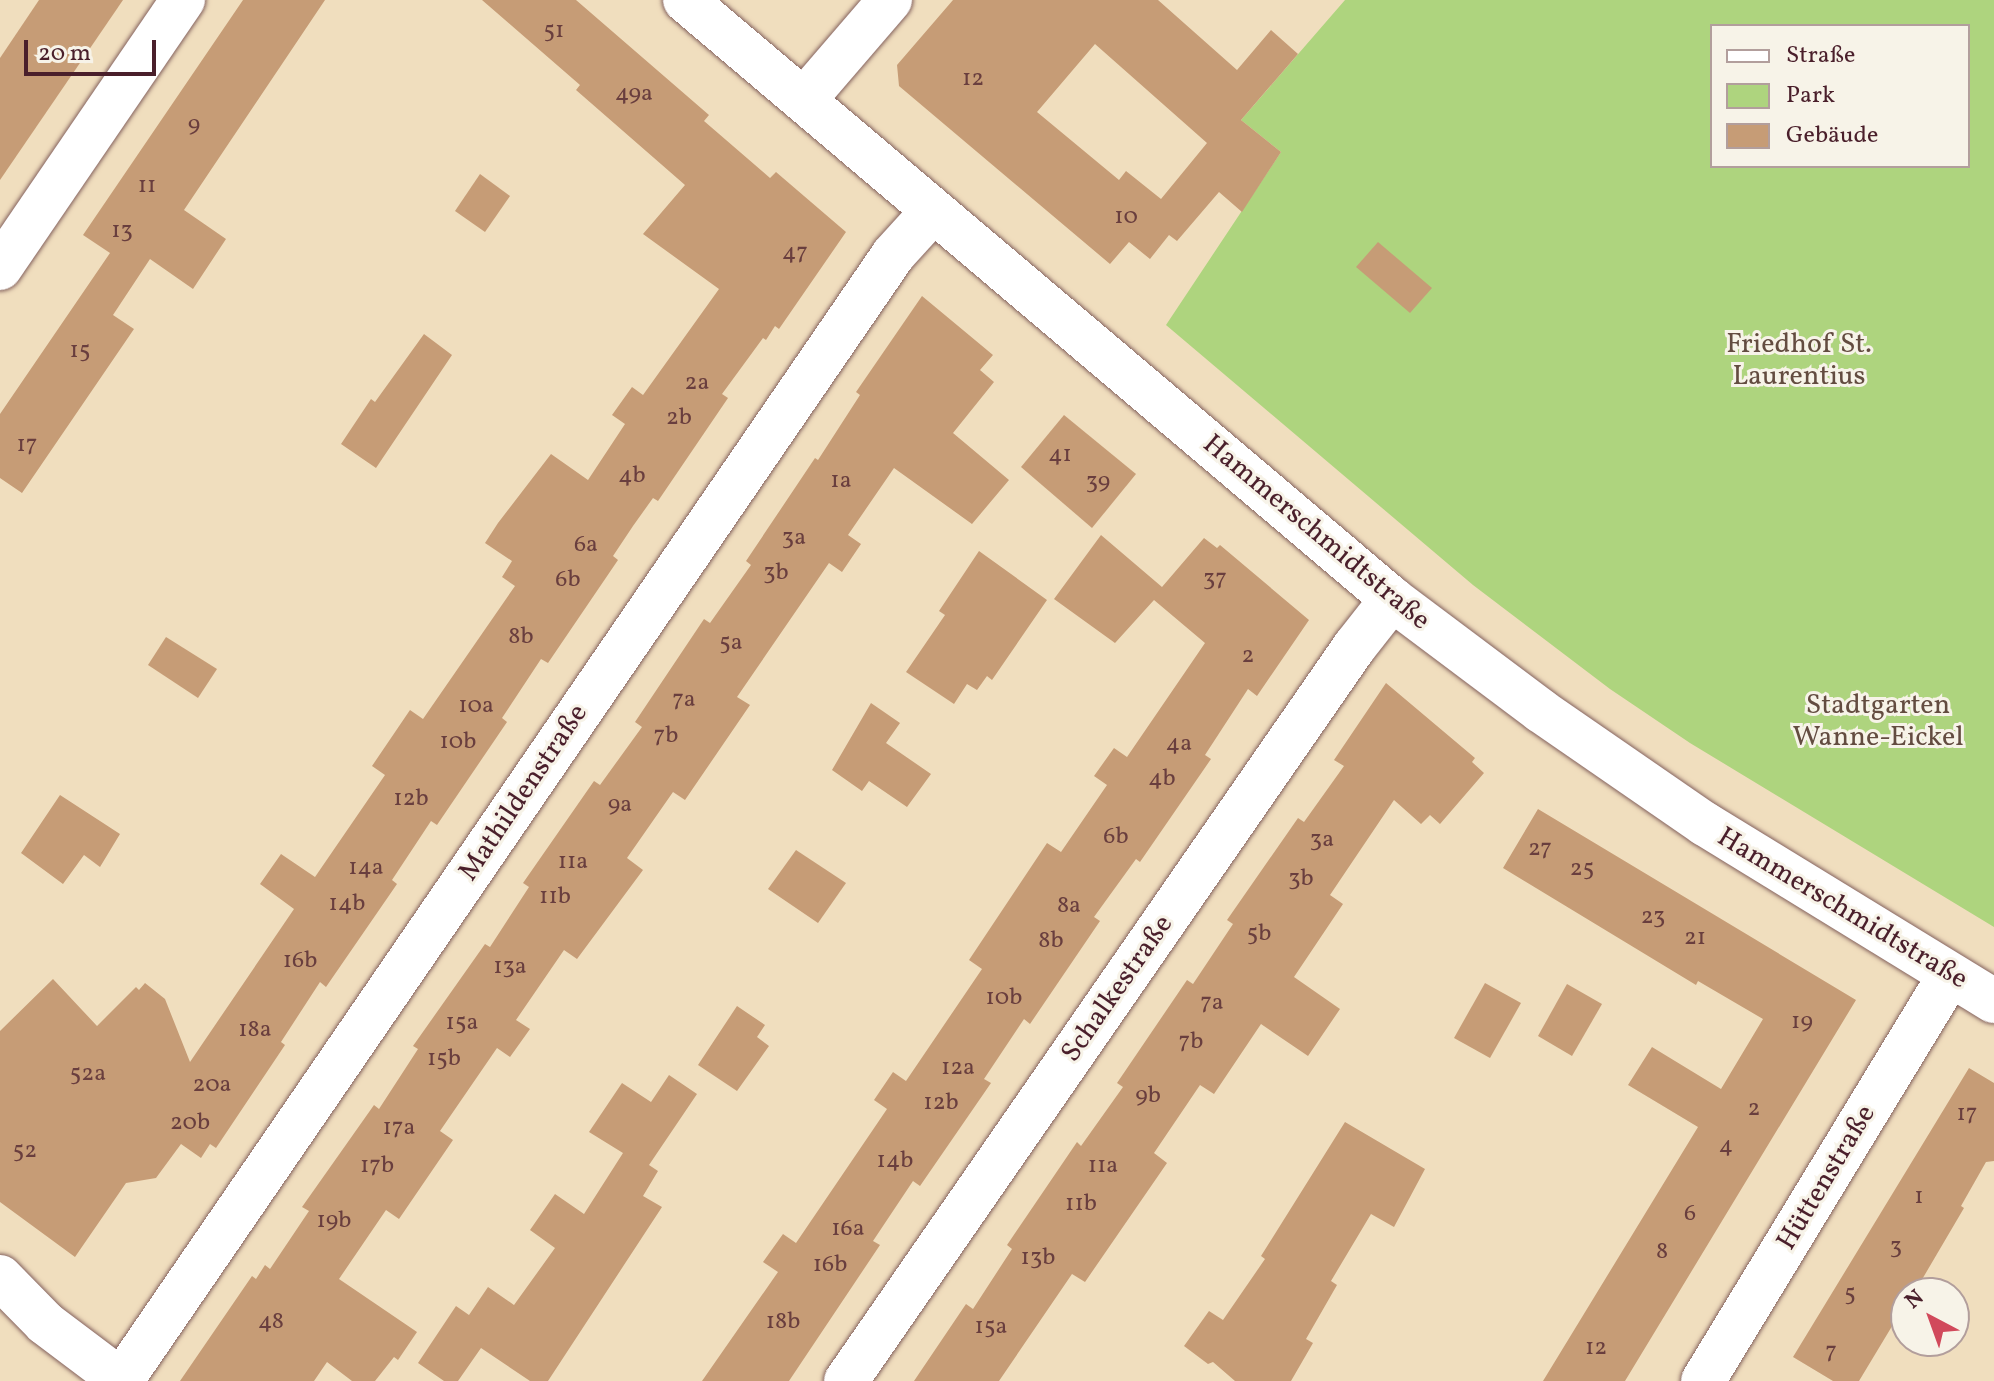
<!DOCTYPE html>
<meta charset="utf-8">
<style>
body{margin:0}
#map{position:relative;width:1994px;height:1381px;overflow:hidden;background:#f0debe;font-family:Vollkorn,serif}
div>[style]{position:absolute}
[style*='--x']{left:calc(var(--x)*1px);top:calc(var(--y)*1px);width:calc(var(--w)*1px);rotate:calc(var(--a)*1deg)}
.green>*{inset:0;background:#aed47e}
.building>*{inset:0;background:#c69c76}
.roads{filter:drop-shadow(0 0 2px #84625e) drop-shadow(0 0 2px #84625e)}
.minor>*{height:44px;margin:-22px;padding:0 22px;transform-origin:22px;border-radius:22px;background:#fff}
.secondary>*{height:44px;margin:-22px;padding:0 22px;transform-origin:22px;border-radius:22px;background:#fff}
span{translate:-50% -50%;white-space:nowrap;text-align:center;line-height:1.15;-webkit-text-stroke:6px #f7f3e8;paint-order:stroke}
.number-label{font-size:24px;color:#693e3e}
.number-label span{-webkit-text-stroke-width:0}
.park-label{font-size:28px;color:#634c40}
.street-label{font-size:28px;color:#4a1f2b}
.legend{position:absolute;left:1710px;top:24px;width:260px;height:144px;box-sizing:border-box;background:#f7f3e8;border:2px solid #b29e9c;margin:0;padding:10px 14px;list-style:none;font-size:24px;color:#4a1f2b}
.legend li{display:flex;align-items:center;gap:16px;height:40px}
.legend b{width:40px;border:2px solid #b29e9c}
.north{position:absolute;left:1890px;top:1277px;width:80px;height:80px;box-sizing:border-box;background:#f7f3e8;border:2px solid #b29e9c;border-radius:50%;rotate:319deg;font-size:22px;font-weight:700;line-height:32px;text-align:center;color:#4a1f2b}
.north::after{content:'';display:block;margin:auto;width:28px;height:36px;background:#d1495b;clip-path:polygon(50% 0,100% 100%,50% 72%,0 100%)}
.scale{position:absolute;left:24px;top:40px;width:132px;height:36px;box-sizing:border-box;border:4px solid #4a1f2b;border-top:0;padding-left:10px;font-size:24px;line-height:28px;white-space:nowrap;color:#4a1f2b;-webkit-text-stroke:6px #f7f3e8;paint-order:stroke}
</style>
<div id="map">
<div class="green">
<i style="clip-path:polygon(evenodd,1345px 0,1994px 0,1994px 927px,1690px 743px,1610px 689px,1473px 585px,1166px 325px,1281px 152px,1241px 120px,1345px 0,1712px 26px,1968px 26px,1968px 166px,1712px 166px,1712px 26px)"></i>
</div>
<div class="building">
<i style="clip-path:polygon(39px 0,123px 0,0 180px,0 58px)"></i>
<i style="clip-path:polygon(243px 0,325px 0,184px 210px,226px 239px,193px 289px,150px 259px,113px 315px,134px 329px,22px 493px,0 478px,0 414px,110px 253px,83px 235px)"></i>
<i style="clip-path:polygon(482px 0,576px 0,709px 115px,704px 121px,770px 178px,776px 172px,846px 232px,779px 329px,775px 326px,766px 340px,763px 338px,722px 394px,728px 398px,658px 501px,653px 498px,633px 526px,613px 556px,618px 560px,548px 663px,541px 659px,502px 718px,507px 722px,437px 825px,431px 821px,392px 880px,397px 884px,326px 987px,320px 982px,281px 1042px,285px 1045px,216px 1148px,210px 1144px,201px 1158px,181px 1144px,156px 1178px,126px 1183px,75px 1257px,0 1202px,0 1031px,53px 979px,97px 1026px,136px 987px,139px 990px,145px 983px,165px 999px,190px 1062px,294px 909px,260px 884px,281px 854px,315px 877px,385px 775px,372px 766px,410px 710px,423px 719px,515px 586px,502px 577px,512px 561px,485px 543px,498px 523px,551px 454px,588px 480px,625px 424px,612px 415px,632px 387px,643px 395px,719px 289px,643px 234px,685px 185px,576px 90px,580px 85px)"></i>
<i style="clip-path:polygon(evenodd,953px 0,1158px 0,1237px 70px,1271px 30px,1298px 54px,1241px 120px,1281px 152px,1242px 212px,1219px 192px,1177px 241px,1169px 235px,1150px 259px,1129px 242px,1110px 264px,899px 86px,897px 65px,953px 0,1095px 44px,1207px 143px,1161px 199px,1126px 171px,1119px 180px,1037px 112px,1095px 44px)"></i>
<i style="clip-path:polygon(480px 174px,510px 196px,485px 232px,455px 211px)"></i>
<i style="clip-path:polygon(1378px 242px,1432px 288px,1410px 313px,1356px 267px)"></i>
<i style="clip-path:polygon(922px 296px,993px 355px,980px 370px,994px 382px,953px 433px,1009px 480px,972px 524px,894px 468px,848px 535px,861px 544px,842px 572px,829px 563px,737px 697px,750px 705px,685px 800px,673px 792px,627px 858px,643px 870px,577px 959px,564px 950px,516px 1020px,530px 1029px,510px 1057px,497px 1048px,440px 1131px,453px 1140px,399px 1219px,386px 1210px,339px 1279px,417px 1332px,398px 1360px,394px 1357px,375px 1381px,352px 1381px,327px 1362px,314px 1381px,180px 1381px,252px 1276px,256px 1279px,265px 1265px,270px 1269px,309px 1211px,302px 1207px,374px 1105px,379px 1109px,418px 1049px,413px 1046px,485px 944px,490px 947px,529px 887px,523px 883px,594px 781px,600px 785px,642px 727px,635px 722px,704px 619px,710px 623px,751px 565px,746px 561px,815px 458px,818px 460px,860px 395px,856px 392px)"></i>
<i style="clip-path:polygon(424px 334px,452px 355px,376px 468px,341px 444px,371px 399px,375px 402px)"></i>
<i style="clip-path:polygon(1064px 415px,1136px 474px,1092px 528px,1021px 467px)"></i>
<i style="clip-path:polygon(1101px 535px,1162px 587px,1204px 538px,1217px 548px,1220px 545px,1309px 620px,1257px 696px,1248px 689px,1205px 755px,1211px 759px,1140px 862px,1136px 859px,1094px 917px,1100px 921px,1030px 1024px,1024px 1019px,984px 1079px,991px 1083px,920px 1186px,913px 1181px,873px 1241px,880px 1245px,789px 1381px,702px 1381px,778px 1272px,763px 1262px,783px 1234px,796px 1243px,887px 1109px,874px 1100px,893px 1072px,906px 1081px,982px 969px,969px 960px,1047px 843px,1061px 852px,1107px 785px,1094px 776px,1114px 748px,1127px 757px,1205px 643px,1154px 600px,1115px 643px,1054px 599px)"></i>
<i style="clip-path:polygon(979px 551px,1047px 600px,992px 680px,987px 676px,977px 690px,967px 684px,954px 704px,906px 672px,945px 615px,939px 611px)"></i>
<i style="clip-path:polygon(166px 637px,217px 669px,198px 698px,148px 665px)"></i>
<i style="clip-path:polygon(1386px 683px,1475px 758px,1472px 762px,1484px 773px,1440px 824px,1430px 815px,1421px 824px,1394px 800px,1330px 895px,1343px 904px,1294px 977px,1340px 1009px,1308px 1056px,1261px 1024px,1214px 1094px,1200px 1085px,1154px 1153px,1167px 1163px,1085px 1282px,1072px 1274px,999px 1381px,914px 1381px,966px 1304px,973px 1309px,1012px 1249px,1007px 1245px,1077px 1142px,1081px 1146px,1123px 1087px,1117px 1083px,1187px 980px,1193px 984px,1233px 924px,1227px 920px,1298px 818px,1304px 822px,1344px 766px,1334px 760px)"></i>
<i style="clip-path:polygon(871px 703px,900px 723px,886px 743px,931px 774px,907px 807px,869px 781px,862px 791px,832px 770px)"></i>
<i style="clip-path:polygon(60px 795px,120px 834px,100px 867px,84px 855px,63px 884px,21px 853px)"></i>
<i style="clip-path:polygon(1538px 809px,1856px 1000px,1625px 1381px,1543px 1381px,1698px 1127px,1628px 1085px,1652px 1047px,1721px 1089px,1763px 1019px,1698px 981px,1696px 985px,1503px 868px)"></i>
<i style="clip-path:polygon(796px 850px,846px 883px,818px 923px,768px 889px)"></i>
<i style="clip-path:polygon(1485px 983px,1521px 1003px,1490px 1058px,1454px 1038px)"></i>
<i style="clip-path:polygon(1567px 984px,1602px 1004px,1572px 1056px,1538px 1036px)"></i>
<i style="clip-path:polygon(737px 1006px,765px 1025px,757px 1037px,769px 1046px,737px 1091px,698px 1065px)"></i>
<i style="clip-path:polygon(1969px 1068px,1994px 1083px,1994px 1161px,1986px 1162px,1961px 1206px,1964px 1208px,1917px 1288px,1906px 1293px,1906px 1303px,1859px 1381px,1833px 1381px,1793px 1357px)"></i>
<i style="clip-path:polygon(669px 1075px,697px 1094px,649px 1165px,658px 1171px,643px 1196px,662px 1207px,548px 1381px,530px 1381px,481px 1348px,458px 1381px,444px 1381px,418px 1363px,456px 1306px,469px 1315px,488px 1287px,514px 1305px,555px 1248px,530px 1230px,555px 1194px,584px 1214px,623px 1153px,589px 1132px,622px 1083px,651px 1102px)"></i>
<i style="clip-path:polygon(1345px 1122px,1425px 1169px,1394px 1227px,1371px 1214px,1331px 1281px,1337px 1285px,1306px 1339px,1313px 1343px,1291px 1381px,1235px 1381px,1213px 1362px,1208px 1364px,1184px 1346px,1209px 1311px,1223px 1320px,1265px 1259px,1261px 1256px)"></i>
</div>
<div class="roads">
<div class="minor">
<i style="--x:804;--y:100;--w:132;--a:-49.3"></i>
<i style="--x:0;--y:268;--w:325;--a:-55.7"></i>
<i style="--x:0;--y:1277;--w:64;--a:45.6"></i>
<i style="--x:45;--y:1323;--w:96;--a:37"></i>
<i style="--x:121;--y:1381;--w:1365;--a:-55.56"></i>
<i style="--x:893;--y:255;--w:59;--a:-47.7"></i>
<i style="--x:846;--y:1381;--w:894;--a:-55.3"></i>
<i style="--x:1355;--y:646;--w:60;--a:-51.8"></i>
<i style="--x:1703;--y:1381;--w:475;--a:-58.7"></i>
</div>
<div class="secondary">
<i style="--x:685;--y:0;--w:927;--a:40.27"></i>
<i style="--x:1392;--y:599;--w:186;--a:36.9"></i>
<i style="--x:1541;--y:711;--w:199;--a:34.6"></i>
<i style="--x:1705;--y:824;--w:339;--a:31.5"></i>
</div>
</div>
<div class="number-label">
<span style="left:554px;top:32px">51</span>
<span style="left:973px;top:80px">12</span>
<span style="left:634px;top:95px">49a</span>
<span style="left:194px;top:126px">9</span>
<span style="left:147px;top:187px">11</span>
<span style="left:1126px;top:218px">10</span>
<span style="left:122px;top:232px">13</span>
<span style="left:795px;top:254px">47</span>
<span style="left:80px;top:352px">15</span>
<span style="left:697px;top:384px">2a</span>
<span style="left:679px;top:419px">2b</span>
<span style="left:27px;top:446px">17</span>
<span style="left:1060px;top:456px">41</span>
<span style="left:632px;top:477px">4b</span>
<span style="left:841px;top:482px">1a</span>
<span style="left:1098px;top:483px">39</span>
<span style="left:794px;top:539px">3a</span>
<span style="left:586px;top:546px">6a</span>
<span style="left:776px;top:574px">3b</span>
<span style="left:1215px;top:580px">37</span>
<span style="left:568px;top:581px">6b</span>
<span style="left:521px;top:638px">8b</span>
<span style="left:731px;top:644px">5a</span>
<span style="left:1248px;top:657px">2</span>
<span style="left:684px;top:701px">7a</span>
<span style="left:476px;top:707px">10a</span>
<span style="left:666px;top:737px">7b</span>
<span style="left:458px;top:743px">10b</span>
<span style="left:1179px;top:745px">4a</span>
<span style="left:1162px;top:780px">4b</span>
<span style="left:411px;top:800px">12b</span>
<span style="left:620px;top:806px">9a</span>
<span style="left:1116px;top:838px">6b</span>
<span style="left:1322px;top:841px">3a</span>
<span style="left:1540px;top:850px">27</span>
<span style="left:573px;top:863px">11a</span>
<span style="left:366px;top:869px">14a</span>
<span style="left:1582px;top:870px">25</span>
<span style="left:1301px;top:880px">3b</span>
<span style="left:555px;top:898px">11b</span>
<span style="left:347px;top:905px">14b</span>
<span style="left:1069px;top:907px">8a</span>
<span style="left:1653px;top:918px">23</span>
<span style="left:1259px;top:935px">5b</span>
<span style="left:1695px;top:939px">21</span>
<span style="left:1051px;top:942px">8b</span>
<span style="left:300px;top:962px">16b</span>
<span style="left:510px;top:968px">13a</span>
<span style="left:1004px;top:999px">10b</span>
<span style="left:1212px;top:1004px">7a</span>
<span style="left:1802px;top:1023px">19</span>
<span style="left:462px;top:1024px">15a</span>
<span style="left:255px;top:1031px">18a</span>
<span style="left:1191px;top:1043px">7b</span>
<span style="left:444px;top:1060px">15b</span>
<span style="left:958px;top:1069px">12a</span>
<span style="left:88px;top:1075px">52a</span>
<span style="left:212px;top:1086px">20a</span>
<span style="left:1148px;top:1097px">9b</span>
<span style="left:941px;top:1104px">12b</span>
<span style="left:1754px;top:1110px">2</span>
<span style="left:1967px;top:1115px">17</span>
<span style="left:190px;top:1124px">20b</span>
<span style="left:399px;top:1129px">17a</span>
<span style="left:1726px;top:1147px">4</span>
<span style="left:25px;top:1152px">52</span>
<span style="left:895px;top:1162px">14b</span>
<span style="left:377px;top:1167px">17b</span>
<span style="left:1103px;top:1167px">11a</span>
<span style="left:1919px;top:1198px">1</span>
<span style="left:1081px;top:1205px">11b</span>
<span style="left:1690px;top:1215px">6</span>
<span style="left:334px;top:1222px">19b</span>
<span style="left:848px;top:1230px">16a</span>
<span style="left:1896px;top:1248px">3</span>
<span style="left:1662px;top:1253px">8</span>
<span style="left:1038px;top:1259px">13b</span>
<span style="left:830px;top:1266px">16b</span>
<span style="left:1850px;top:1295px">5</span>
<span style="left:271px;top:1323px">48</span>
<span style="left:783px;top:1323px">18b</span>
<span style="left:991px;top:1328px">15a</span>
<span style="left:1596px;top:1349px">12</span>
<span style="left:1831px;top:1353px">7</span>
</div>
<div class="park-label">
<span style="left:1799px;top:361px">Friedhof St.<br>Laurentius</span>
<span style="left:1878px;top:722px">Stadtgarten<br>Wanne-Eickel</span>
</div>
<div class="street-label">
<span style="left:1316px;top:533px;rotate:40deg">Hammerschmidtstraße</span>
<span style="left:524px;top:793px;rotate:-56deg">Mathildenstraße</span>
<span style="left:1842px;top:909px;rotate:31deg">Hammerschmidtstraße</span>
<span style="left:1118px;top:989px;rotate:-55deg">Schalkestraße</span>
<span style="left:1827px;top:1178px;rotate:-59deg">Hüttenstraße</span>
</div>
<ul class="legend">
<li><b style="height:10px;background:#fff"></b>Straße</li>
<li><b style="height:22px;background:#aed47e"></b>Park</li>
<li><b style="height:22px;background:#c69c76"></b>Gebäude</li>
</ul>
<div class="north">N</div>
<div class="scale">20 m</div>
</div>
